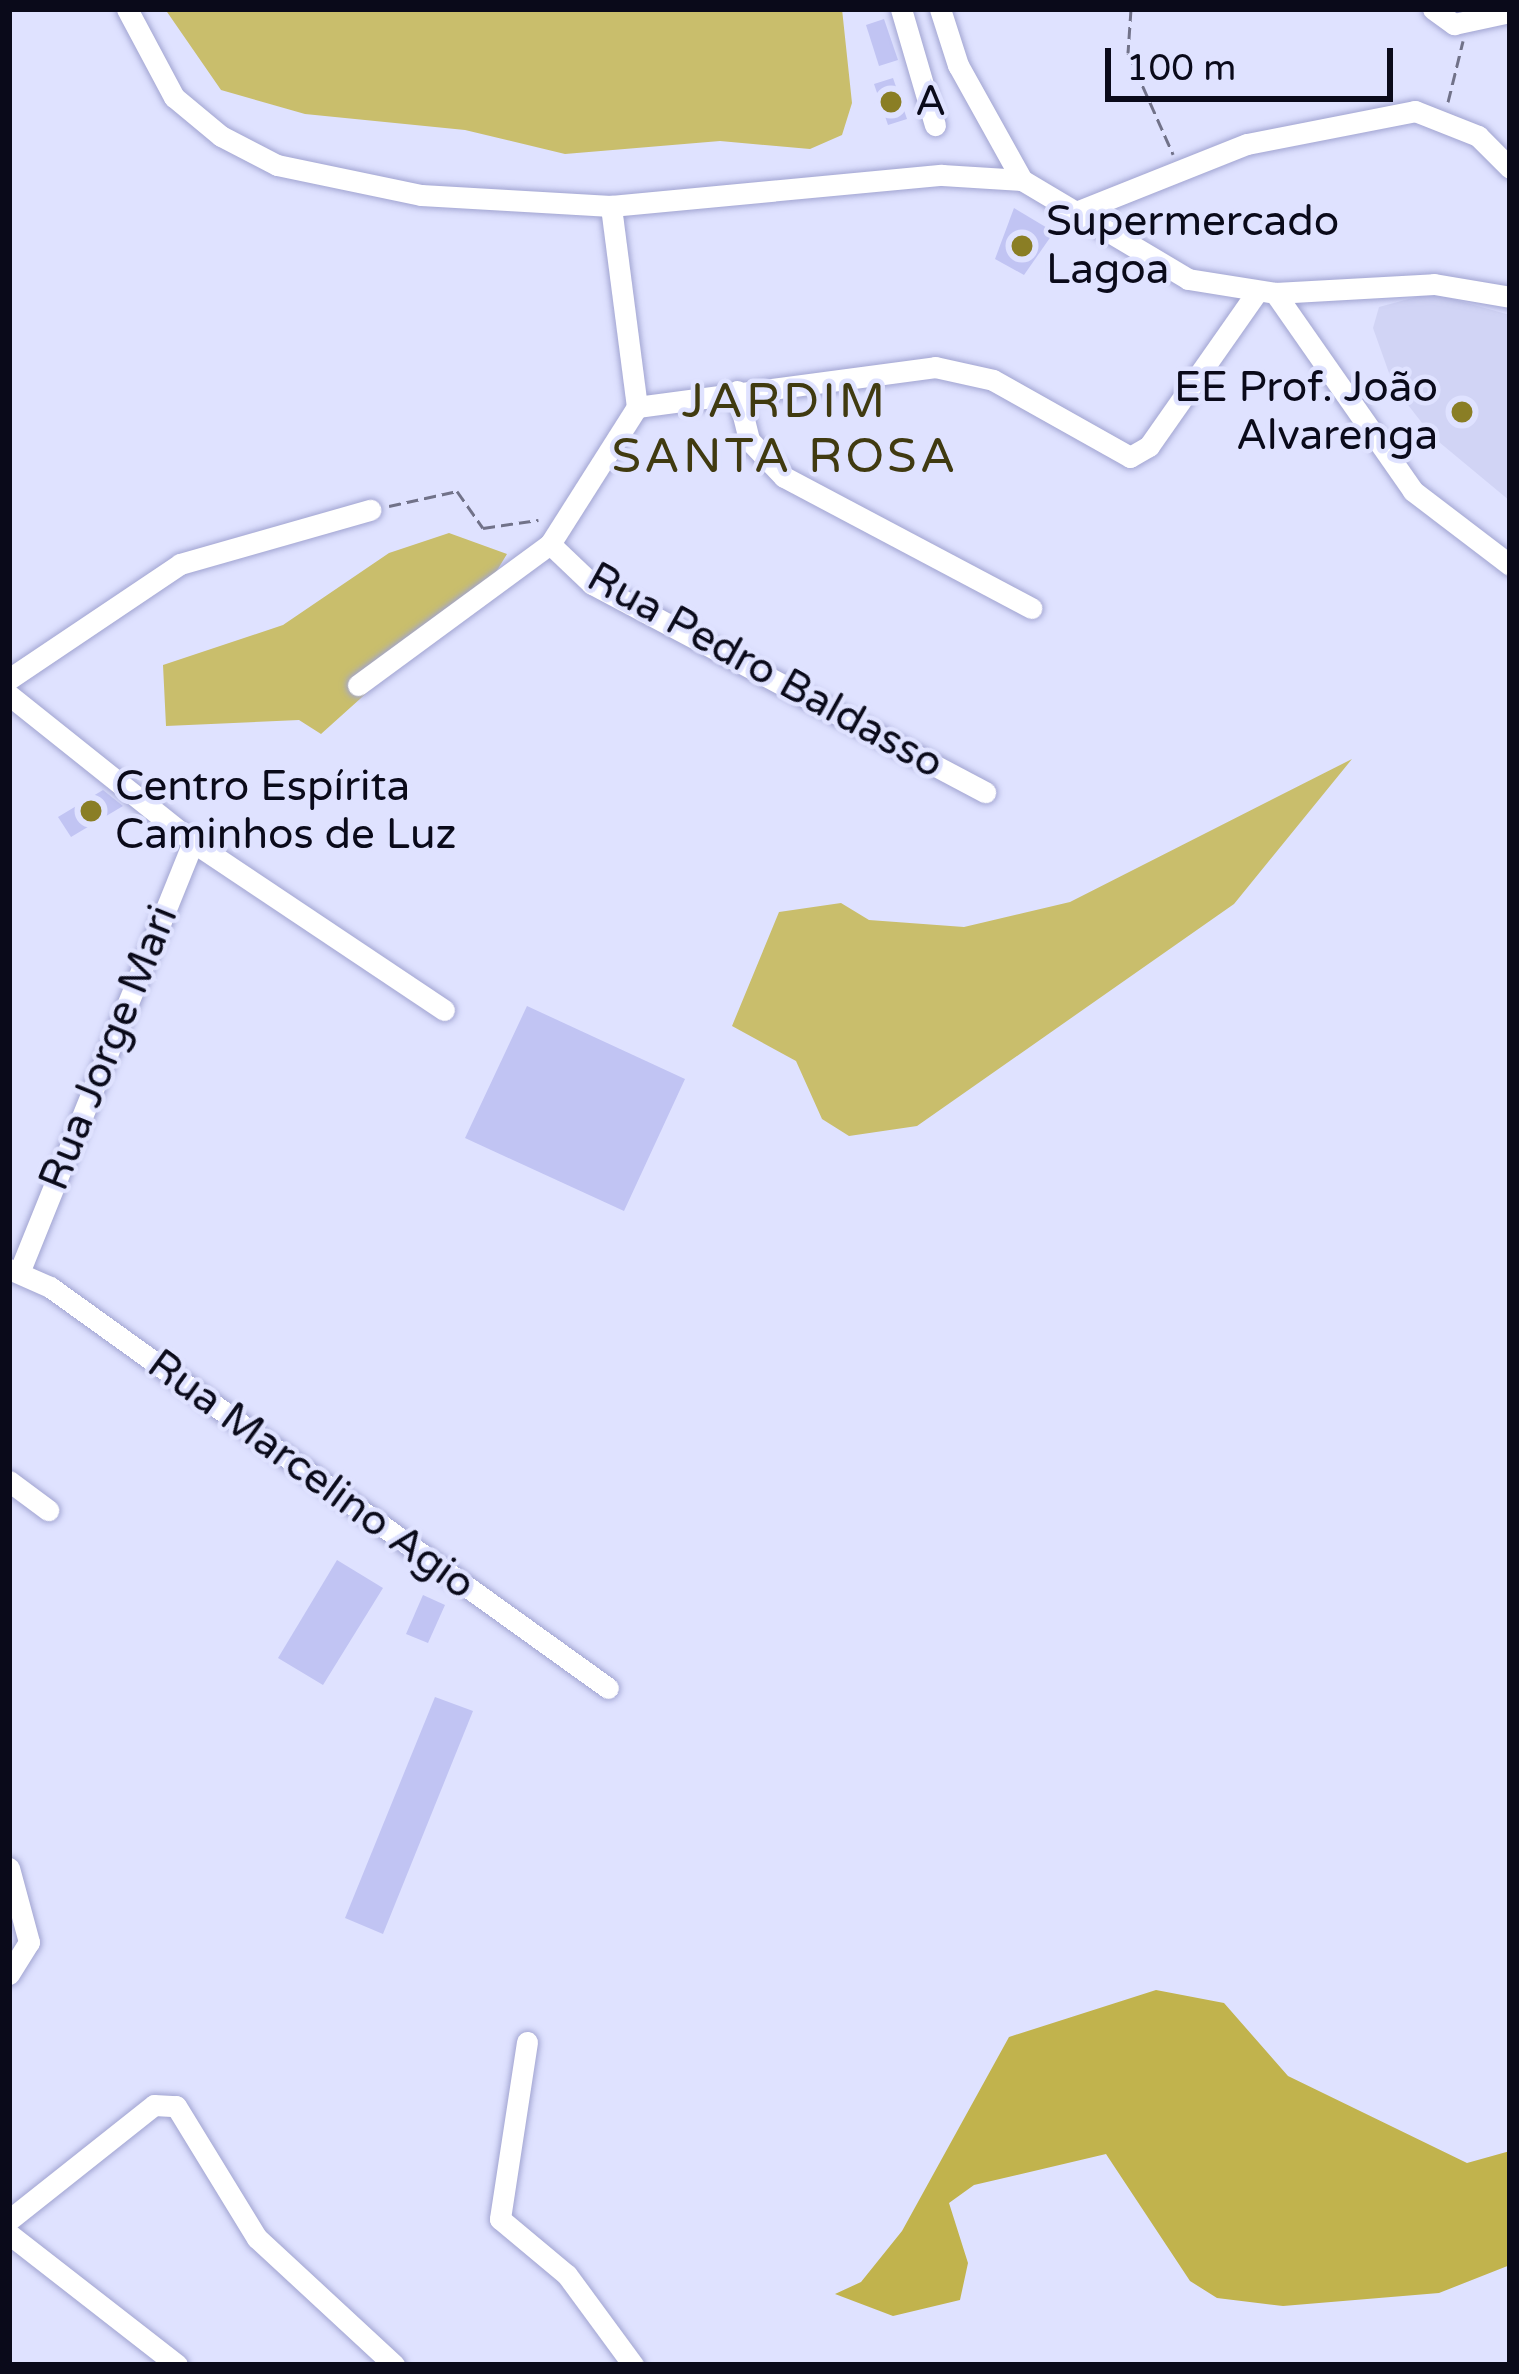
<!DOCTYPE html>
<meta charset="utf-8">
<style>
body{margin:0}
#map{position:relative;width:1519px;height:2374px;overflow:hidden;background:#dfe2ff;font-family:"Varela Round",sans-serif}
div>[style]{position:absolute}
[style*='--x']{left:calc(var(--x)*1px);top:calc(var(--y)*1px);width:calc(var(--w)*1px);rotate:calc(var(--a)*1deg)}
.built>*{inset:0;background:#d1d4f5}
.green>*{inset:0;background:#c9be6c}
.forest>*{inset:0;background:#c1b34d}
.building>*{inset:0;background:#c1c4f3}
.path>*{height:3px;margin-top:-1.5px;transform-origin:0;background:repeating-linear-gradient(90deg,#717289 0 12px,transparent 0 18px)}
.roads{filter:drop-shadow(0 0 3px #a1a4d1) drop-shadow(0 0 3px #a1a4d1)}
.minor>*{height:21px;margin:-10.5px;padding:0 10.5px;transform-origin:10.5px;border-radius:10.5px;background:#fff}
.dots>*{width:33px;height:33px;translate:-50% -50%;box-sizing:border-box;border:6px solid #dfe2ff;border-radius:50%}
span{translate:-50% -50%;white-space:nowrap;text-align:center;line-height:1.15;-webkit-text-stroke:9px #dfe2ff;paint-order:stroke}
.poi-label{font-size:42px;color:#0a0a1a}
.left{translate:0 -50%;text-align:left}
.right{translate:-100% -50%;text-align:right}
.street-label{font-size:42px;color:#0a0a1a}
.quarter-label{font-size:48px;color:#403a10;letter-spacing:3px}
.frame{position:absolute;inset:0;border:12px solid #0a0a1a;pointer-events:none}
.scale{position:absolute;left:1105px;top:48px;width:288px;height:54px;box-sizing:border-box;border:6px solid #0a0a1a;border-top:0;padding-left:15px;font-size:36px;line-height:42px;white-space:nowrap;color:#0a0a1a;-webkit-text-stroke:9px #dfe2ff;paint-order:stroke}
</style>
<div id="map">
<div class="built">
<i style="clip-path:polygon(1431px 293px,1510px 315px,1510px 501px,1433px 437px,1394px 387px,1373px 328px,1379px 307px)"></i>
</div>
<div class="green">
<i style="clip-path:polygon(165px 9px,842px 9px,852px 103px,842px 135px,810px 149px,720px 141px,565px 154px,465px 130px,305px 114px,221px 90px)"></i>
<i style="clip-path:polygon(449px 533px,507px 554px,490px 582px,321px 734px,299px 720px,166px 726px,163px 665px,283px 625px,389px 553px)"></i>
<i style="clip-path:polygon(1352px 759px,1234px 904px,917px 1126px,849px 1136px,822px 1119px,796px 1061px,732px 1026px,779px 912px,841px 903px,869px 920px,964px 927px,1070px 902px)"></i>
</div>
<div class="forest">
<i style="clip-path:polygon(1156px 1990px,1224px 2003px,1288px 2076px,1467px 2163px,1510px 2151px,1510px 2265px,1439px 2293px,1283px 2306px,1217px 2298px,1190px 2281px,1106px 2154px,974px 2185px,949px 2203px,968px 2263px,960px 2300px,893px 2316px,835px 2294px,861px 2282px,902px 2231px,1009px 2037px)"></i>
</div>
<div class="building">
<i style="clip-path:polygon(884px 19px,898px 60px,879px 66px,866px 25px)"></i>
<i style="clip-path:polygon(893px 78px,907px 119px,888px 125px,874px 84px)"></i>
<i style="clip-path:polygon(1014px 208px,1054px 232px,1024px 275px,995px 259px)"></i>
<i style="clip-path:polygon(103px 790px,123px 806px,71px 837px,58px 817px)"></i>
<i style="clip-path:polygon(527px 1006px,685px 1079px,624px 1211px,465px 1138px)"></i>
<i style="clip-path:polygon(337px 1560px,383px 1588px,323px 1685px,278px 1658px)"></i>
<i style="clip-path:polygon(423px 1595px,445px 1605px,428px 1643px,406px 1634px)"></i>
<i style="clip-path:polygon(435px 1697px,473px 1711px,383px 1934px,345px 1918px)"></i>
</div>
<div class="path">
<i style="--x:1131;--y:9;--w:44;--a:93.9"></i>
<i style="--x:1128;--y:53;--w:111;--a:66"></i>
<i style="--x:1448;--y:102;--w:63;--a:-76.2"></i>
<i style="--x:389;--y:506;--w:70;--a:-12.4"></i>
<i style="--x:457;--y:491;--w:45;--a:54.9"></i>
<i style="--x:483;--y:528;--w:56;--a:-8.3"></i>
</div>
<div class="roads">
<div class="minor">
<i style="--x:127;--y:9;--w:100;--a:61.9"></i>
<i style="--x:174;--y:97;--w:61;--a:39.7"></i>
<i style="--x:221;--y:136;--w:63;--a:27.4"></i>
<i style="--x:277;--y:165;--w:147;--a:11.8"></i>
<i style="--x:421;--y:195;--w:190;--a:3.3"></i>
<i style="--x:611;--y:206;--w:332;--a:-5.4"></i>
<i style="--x:942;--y:175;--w:80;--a:3.6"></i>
<i style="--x:901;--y:9;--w:121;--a:73.7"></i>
<i style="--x:940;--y:9;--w:59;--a:72.2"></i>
<i style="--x:958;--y:65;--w:132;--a:60.9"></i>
<i style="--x:1022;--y:180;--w:193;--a:30.8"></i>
<i style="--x:1188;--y:279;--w:88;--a:9.1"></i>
<i style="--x:1275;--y:293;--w:159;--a:-3.2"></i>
<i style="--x:1434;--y:284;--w:77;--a:9.7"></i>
<i style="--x:1433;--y:9;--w:26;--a:36"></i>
<i style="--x:1454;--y:24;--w:57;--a:-12.1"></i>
<i style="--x:1071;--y:214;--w:189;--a:-21.7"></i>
<i style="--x:1247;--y:144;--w:171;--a:-11.1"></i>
<i style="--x:1415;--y:111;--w:68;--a:21.6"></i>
<i style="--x:1478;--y:136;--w:45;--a:45"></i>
<i style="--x:1275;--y:293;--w:241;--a:55.1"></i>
<i style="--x:1413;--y:491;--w:122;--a:37.3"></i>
<i style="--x:737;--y:391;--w:50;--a:76.2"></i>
<i style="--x:749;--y:440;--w:51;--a:46.6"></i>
<i style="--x:784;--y:477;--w:280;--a:27.9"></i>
<i style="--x:637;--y:407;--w:301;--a:-7.6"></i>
<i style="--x:935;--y:367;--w:59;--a:12.6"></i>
<i style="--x:993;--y:380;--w:157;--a:29.3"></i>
<i style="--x:1130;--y:457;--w:22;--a:-30"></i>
<i style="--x:1149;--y:446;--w:188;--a:-55"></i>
<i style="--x:550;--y:544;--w:58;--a:43.6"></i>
<i style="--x:592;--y:584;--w:445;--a:27.9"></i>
<i style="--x:9;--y:679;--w:206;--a:-33.9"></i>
<i style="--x:180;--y:564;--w:198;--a:-15.9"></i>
<i style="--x:358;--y:685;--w:238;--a:-36.3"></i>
<i style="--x:550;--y:544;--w:162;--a:-57.6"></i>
<i style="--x:637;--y:407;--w:203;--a:-97.4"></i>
<i style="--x:9;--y:695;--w:236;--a:38.6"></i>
<i style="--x:193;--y:842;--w:464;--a:112"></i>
<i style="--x:193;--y:842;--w:302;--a:33.8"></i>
<i style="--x:9;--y:1269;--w:45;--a:23.7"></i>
<i style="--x:50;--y:1287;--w:687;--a:35.7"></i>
<i style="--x:9;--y:1481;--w:49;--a:36.6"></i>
<i style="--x:9;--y:1868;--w:77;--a:74.9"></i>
<i style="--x:29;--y:1942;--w:38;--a:122"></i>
<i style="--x:527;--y:2042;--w:179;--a:98.7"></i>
<i style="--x:500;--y:2219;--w:87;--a:39.9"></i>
<i style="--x:567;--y:2275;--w:112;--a:53.7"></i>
<i style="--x:9;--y:2220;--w:185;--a:-38.4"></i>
<i style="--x:154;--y:2105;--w:22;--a:3"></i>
<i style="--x:176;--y:2106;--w:155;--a:58.5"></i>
<i style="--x:257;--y:2238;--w:187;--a:42.8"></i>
<i style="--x:9;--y:2234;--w:213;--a:37.9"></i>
</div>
</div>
<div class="dots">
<i style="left:891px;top:102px;background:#8a7e25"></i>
<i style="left:1022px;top:246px;background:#8a7e25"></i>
<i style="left:1462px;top:412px;background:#8a7e25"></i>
<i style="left:91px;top:811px;background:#8a7e25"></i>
</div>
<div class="poi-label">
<span class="left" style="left:915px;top:102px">A</span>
<span class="left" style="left:1046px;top:246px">Supermercado<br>Lagoa</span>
<span class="right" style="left:1438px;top:412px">EE Prof. João<br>Alvarenga</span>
<span class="left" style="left:115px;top:811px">Centro Espírita<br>Caminhos de Luz</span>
</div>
<div class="street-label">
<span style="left:765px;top:671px;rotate:29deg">Rua Pedro Baldasso</span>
<span style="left:109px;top:1048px;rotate:-68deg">Rua Jorge Mari</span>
<span style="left:311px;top:1475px;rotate:36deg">Rua Marcelino Agio</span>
</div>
<div class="quarter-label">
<span style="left:785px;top:430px">JARDIM<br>SANTA ROSA</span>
</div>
<div class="frame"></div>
<div class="scale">100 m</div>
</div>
